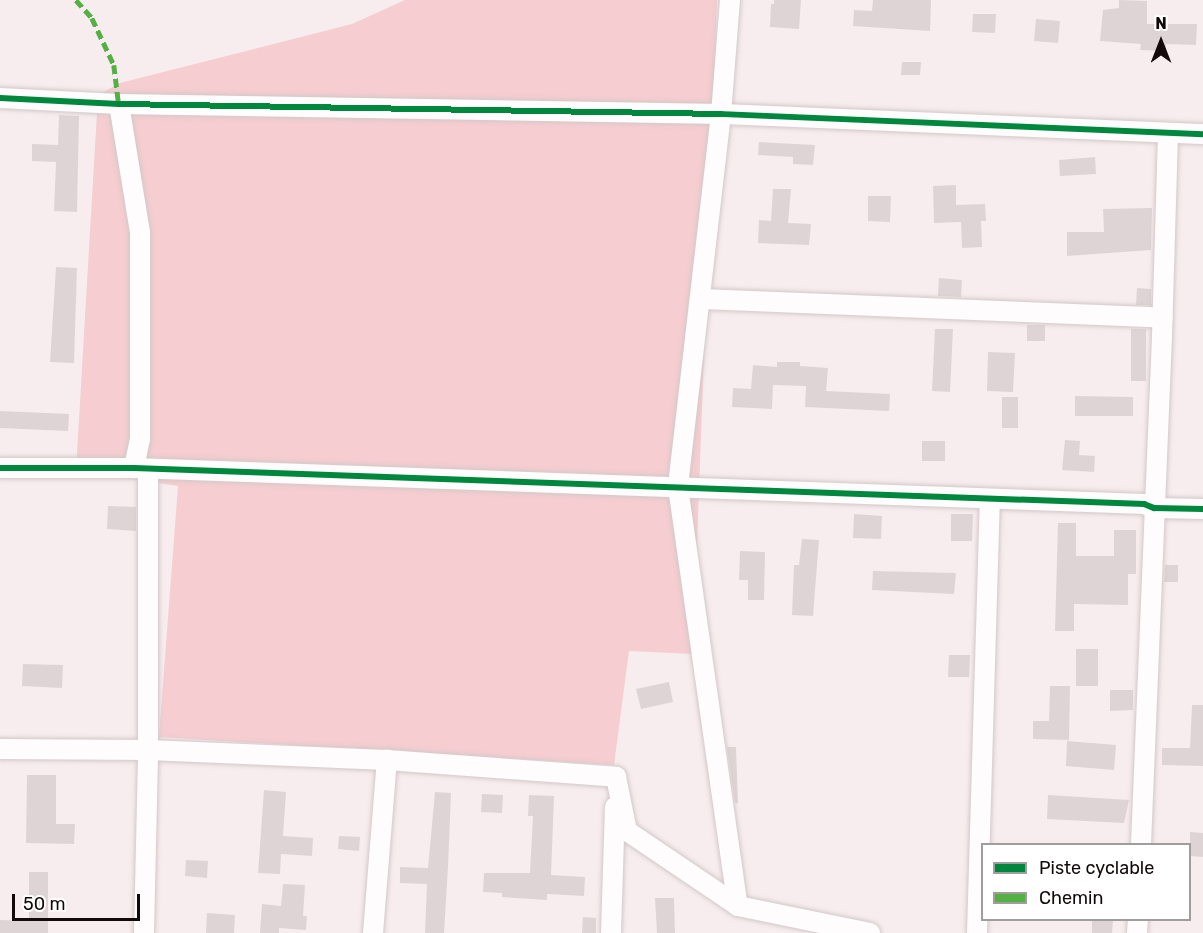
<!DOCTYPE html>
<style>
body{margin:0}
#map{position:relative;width:1203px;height:933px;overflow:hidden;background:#f8edee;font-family:Rubik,sans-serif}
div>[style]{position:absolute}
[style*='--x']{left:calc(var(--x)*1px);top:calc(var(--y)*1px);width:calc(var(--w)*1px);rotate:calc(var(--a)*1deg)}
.green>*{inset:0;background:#f6cdd0}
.building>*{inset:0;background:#dfd4d5}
.roads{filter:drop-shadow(0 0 2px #d2c8c9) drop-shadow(0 0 2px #d2c8c9)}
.street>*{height:20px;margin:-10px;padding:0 10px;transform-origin:10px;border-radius:10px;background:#fefcfc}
.quiet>*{height:4.5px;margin-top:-2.25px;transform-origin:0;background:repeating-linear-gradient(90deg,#54b044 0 9px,transparent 0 13.5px)}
.cycleway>*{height:6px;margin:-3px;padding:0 3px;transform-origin:3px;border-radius:3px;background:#00873e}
span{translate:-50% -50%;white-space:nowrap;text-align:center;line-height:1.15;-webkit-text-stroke:6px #fff;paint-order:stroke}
.legend{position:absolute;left:981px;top:843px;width:210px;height:78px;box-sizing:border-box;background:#fff;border:2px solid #a09d9d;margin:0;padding:8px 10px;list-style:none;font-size:18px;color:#12090a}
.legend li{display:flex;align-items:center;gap:12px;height:30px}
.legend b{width:30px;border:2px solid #a09d9d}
.north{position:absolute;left:1131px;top:12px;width:60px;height:60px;-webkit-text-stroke:4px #fff;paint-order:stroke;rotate:0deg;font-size:16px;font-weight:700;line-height:24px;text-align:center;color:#12090a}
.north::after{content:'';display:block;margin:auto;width:21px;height:27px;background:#12090a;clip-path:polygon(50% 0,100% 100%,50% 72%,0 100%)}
.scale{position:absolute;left:12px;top:894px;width:128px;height:27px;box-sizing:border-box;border:3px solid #12090a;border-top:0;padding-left:8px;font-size:18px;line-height:21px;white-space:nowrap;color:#12090a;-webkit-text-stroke:4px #fff;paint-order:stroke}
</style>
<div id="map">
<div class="green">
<i style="clip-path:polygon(405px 0,717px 0,693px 654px,629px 651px,614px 765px,159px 737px,178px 486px,76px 471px,98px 95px,120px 83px,352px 24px)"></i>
</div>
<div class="building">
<i style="clip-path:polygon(774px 0,801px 0,799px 29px,770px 27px,771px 4px,774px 4px)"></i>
<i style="clip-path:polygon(873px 0,931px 0,930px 31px,853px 26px,854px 10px,872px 11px)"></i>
<i style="clip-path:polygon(1119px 0,1147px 1px,1147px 24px,1197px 24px,1196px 45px,1166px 44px,1166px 51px,1140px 50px,1141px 44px,1100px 41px,1103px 10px,1119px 8px)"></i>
<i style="clip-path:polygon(973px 14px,996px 14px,995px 33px,972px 32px)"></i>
<i style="clip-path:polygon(1036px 19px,1060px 21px,1058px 43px,1034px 41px)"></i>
<i style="clip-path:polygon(902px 62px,921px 62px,920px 75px,901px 75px)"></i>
<i style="clip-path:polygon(59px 115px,79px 116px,77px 212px,54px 211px,56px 162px,32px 161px,32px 144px,58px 145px)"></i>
<i style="clip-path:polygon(759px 142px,815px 145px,813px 165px,793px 164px,793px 157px,758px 155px)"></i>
<i style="clip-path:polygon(1095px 157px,1096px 174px,1060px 176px,1059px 160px)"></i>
<i style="clip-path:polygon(956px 185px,956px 205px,985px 204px,986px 221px,981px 221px,982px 247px,962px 248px,961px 222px,934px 223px,933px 186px)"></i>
<i style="clip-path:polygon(773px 189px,791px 189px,788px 223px,811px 224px,809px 245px,758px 243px,759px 220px,771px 221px)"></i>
<i style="clip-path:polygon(868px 196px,891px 196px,890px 222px,868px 221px)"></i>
<i style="clip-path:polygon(1152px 208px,1151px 250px,1067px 256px,1067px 232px,1104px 232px,1103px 209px)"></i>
<i style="clip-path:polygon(56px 267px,77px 268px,74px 363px,50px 362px)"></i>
<i style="clip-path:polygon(939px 278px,962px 280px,961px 297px,938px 296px)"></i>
<i style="clip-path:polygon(1137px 288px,1151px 289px,1151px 305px,1136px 305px)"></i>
<i style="clip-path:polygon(1027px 325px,1045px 325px,1045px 341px,1027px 341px)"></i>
<i style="clip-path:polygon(935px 329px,953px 329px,950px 392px,932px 391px)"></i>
<i style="clip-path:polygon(1131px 329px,1146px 329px,1146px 381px,1131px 381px)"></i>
<i style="clip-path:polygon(988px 352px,1015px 353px,1013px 392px,987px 391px)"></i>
<i style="clip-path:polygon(777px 362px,800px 362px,800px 366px,828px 368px,826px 391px,890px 394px,889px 411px,805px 407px,806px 386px,773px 385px,772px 409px,732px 407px,733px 388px,751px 389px,753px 365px,777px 367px)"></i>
<i style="clip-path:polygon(1075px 396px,1133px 397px,1133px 416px,1075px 416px)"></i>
<i style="clip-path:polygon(1002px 397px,1018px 397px,1018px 428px,1002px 428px)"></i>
<i style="clip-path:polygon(0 411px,69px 414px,68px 431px,0 428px)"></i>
<i style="clip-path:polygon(1065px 440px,1080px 441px,1079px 455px,1095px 456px,1094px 472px,1062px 470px)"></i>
<i style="clip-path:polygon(922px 441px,945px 441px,945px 461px,922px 461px)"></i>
<i style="clip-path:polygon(108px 506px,136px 507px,136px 531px,107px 529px)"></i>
<i style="clip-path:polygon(854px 514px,882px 516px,881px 539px,853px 538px)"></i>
<i style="clip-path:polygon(951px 514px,973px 514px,972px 541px,951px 541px)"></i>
<i style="clip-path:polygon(1058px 523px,1076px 523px,1076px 556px,1114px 556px,1114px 530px,1136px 530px,1136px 574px,1128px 574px,1128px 605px,1074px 604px,1074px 631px,1055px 631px)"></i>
<i style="clip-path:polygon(802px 539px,819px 540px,813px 616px,792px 615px,794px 565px,799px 565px)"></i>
<i style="clip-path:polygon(740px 551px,765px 552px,764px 600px,748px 600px,748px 580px,739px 580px)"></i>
<i style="clip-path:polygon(1165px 565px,1178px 565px,1178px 582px,1164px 582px)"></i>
<i style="clip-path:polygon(873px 571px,956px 573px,954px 594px,872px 590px)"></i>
<i style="clip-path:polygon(1076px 649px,1098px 649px,1098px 686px,1076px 686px)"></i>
<i style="clip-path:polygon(949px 655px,970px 655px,969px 677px,948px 677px)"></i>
<i style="clip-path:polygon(23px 664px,63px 665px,62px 688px,22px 686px)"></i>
<i style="clip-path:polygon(669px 682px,673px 702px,641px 709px,636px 689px)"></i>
<i style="clip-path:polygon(1050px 686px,1070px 686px,1069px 740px,1033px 739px,1033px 721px,1049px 721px)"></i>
<i style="clip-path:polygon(1110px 690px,1133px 690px,1133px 710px,1110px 711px)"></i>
<i style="clip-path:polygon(1192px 705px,1203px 705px,1203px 766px,1162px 765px,1162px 748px,1190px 748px)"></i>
<i style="clip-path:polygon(1067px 741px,1116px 745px,1114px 770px,1066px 766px)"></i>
<i style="clip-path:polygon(727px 747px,736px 747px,738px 803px,735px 803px)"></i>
<i style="clip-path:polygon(27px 775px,56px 775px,56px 824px,75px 824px,74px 844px,26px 843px)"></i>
<i style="clip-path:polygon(264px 790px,286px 792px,283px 836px,313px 838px,312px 856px,281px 854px,280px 874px,258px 873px)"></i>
<i style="clip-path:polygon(435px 792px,451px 793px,448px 867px,444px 933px,425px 933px,427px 884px,400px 883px,400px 867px,428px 868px)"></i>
<i style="clip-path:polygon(482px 794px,503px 795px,502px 813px,481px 812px)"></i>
<i style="clip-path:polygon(529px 795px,554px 796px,551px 875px,585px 877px,584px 896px,547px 894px,547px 900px,502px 897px,502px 893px,483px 892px,484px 873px,530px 873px,533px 816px,528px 816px)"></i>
<i style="clip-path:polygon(1048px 795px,1129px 800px,1124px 823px,1047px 819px)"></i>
<i style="clip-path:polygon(1190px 832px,1203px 833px,1203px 857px,1190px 856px)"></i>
<i style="clip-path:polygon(339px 836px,360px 837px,359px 851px,338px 849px)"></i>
<i style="clip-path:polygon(186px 860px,208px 861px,207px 878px,185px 876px)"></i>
<i style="clip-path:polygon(29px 872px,48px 872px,48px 933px,0 933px,0 920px,29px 921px)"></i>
<i style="clip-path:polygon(283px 884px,305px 885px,303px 916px,307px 916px,306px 930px,279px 928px,279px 933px,260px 933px,262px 904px,281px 906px)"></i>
<i style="clip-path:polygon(655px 898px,674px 898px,675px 933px,657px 933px)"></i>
<i style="clip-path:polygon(207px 913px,235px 915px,234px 933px,206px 933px)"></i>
<i style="clip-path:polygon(583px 917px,596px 918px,596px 933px,582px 933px)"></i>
<i style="clip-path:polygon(1092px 920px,1113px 920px,1112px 933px,1092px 933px)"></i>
</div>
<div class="roads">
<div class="street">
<i style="--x:730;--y:0;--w:114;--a:94.5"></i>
<i style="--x:721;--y:114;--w:375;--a:96.6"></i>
<i style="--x:678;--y:487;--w:423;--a:81.9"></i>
<i style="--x:0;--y:98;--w:119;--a:2.9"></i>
<i style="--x:119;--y:104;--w:602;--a:0.95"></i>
<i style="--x:721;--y:114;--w:482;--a:2.4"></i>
<i style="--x:119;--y:104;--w:130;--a:80.7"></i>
<i style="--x:140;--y:232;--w:207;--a:90"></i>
<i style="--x:140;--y:439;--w:30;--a:102"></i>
<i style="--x:700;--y:299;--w:463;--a:2.3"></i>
<i style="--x:0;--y:468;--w:134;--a:0"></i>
<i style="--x:134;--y:468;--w:1011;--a:2.04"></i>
<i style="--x:1144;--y:504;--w:11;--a:22"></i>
<i style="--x:1154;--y:508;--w:49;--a:1.2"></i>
<i style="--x:0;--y:749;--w:148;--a:0.4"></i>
<i style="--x:148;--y:750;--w:239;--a:2.4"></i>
<i style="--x:387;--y:760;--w:230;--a:4.2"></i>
<i style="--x:616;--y:777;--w:55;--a:78.5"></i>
<i style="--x:627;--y:831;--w:134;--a:34"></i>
<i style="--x:738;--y:906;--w:135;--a:11.6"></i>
<i style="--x:1141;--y:844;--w:508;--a:-87.63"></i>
<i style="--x:1162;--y:336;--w:203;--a:-88.3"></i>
<i style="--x:144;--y:933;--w:183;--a:-88.7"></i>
<i style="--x:148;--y:750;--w:280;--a:-90"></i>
<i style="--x:373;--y:933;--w:174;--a:-85.4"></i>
<i style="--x:611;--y:933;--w:126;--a:-88.2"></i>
<i style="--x:977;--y:933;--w:434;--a:-88.3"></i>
<i style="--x:1137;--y:933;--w:13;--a:-86"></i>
</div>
</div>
<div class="quiet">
<i style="--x:76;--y:0;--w:24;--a:48"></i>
<i style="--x:92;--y:18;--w:52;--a:64.9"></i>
<i style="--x:114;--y:65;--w:39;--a:83"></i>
</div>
<div class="cycleway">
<i style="--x:0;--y:98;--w:119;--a:2.9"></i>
<i style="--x:119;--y:104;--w:602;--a:0.95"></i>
<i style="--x:721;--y:114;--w:482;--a:2.4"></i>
<i style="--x:0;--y:468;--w:134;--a:0"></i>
<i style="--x:134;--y:468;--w:1011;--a:2.04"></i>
<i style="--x:1144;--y:504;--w:11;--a:22"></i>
<i style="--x:1154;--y:508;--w:49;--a:1.2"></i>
</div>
<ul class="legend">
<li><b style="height:8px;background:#00873e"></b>Piste cyclable</li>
<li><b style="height:8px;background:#54b044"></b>Chemin</li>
</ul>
<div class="north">N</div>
<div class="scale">50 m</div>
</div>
